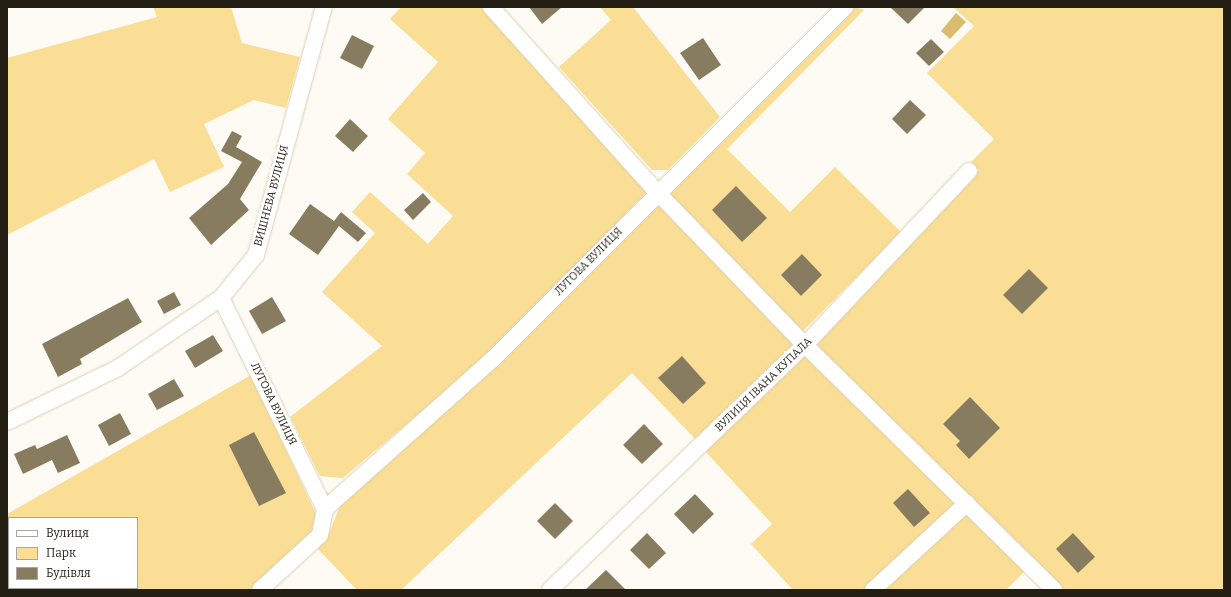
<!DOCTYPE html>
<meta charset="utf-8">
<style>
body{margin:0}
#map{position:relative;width:1231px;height:597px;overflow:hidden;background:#fefbf5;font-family:Bitter,serif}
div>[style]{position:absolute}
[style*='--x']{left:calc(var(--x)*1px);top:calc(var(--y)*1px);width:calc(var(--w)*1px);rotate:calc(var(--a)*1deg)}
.green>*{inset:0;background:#fade95}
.water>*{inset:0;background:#d9bc6c}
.building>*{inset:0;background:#877c60}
.roads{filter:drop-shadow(0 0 1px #dacfb0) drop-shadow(0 0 1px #dacfb0)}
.street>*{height:16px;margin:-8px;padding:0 8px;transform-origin:8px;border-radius:8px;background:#fff}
span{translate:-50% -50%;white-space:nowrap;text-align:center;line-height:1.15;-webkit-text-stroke:3.5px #fff;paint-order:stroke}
.street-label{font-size:11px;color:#231f14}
.frame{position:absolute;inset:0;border:8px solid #231f14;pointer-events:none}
.legend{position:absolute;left:8px;top:517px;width:130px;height:72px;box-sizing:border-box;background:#fff;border:1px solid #a7a5a1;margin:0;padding:5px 7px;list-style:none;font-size:12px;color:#231f14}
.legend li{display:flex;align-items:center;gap:8px;height:20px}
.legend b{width:20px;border:1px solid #a7a5a1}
</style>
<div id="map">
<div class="green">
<i style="clip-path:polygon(153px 7px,231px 7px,242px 43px,300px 57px,286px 108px,254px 100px,204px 124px,224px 167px,170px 192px,154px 159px,7px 235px,7px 58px,157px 17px)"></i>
<i style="clip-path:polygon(401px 7px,484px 7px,647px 192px,489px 354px,343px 478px,320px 476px,290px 417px,382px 346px,322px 292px,375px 233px,352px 212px,370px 192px,428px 244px,453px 216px,407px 174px,425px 153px,388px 119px,438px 62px,390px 19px)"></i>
<i style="clip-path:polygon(600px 7px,633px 7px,720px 117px,668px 170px,652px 170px,559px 67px,611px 20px)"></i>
<i style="clip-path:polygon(854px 7px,864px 10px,727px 149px,790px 212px,835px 167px,901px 232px,803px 331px,667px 196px)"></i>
<i style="clip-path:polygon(953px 7px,1224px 7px,1224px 590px,1064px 590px,814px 343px,979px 170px,971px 162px,994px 139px,927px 73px,974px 26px)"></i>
<i style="clip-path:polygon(657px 203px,795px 346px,697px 441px,632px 373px,401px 590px,357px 590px,317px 548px,327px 539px,341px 503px)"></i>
<i style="clip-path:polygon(804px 354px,958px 504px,865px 590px,793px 590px,751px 544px,772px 524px,705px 451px)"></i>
<i style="clip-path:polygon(251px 375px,316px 514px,315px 532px,251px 590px,21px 590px,137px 588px,137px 518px,9px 518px,9px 558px,7px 514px)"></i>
<i style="clip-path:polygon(965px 511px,1025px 571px,1006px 590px,879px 590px)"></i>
</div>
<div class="water">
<i style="clip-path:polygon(956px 13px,966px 22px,950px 39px,941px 31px)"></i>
</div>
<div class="building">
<i style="clip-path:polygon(529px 7px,562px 7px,542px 24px)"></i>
<i style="clip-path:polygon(890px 7px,925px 7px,908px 24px)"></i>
<i style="clip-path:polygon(352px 35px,374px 46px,362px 69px,340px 58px)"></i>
<i style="clip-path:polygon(703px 38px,721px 65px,699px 80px,680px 53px)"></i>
<i style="clip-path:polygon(931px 39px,944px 52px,929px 66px,916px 53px)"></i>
<i style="clip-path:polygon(910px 100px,926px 115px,907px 134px,892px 119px)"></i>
<i style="clip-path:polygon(350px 119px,368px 136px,353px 152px,335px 136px)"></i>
<i style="clip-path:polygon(232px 131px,242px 136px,236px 147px,262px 162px,240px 199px,249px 210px,211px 245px,189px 218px,228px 184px,242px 162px,221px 151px)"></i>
<i style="clip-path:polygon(736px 186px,767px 218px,742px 242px,712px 210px)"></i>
<i style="clip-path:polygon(423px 193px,431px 202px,413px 220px,404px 210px)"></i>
<i style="clip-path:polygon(310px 204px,334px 221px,341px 212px,366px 233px,358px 242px,339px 226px,318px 255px,289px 234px)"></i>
<i style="clip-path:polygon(802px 254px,822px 275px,801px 296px,781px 275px)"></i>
<i style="clip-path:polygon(1029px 269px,1048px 288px,1022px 314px,1003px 295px)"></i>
<i style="clip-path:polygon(174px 292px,181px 305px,164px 314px,157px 301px)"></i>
<i style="clip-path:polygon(272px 297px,286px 321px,262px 334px,249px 311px)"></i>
<i style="clip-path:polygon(128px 298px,142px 322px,80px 359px,82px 364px,58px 377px,42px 344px)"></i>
<i style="clip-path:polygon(213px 335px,223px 351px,195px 368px,185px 351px)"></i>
<i style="clip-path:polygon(682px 356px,706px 383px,683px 404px,658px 378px)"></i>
<i style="clip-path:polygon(174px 379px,184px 396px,157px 410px,148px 394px)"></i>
<i style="clip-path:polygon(970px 397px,1000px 428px,969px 459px,956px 445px,960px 441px,943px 424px)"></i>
<i style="clip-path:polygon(120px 413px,131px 434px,109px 446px,98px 425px)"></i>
<i style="clip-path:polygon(644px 424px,663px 444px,642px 464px,623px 445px)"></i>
<i style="clip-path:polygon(254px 432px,286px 493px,259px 506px,229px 445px)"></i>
<i style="clip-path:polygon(67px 435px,80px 463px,58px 473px,52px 460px,23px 474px,14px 454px,35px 445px,37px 449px)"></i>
<i style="clip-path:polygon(908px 489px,930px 513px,914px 527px,893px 503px)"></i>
<i style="clip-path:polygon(695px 494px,714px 514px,693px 534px,674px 514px)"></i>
<i style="clip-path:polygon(555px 503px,573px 521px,555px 539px,537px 521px)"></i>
<i style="clip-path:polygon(647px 533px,666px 553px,649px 569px,630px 550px)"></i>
<i style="clip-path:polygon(1073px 533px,1095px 557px,1078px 573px,1056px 549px)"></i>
<i style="clip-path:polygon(606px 570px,626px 590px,585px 590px)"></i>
</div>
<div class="roads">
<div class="street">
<i style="--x:491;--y:7;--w:250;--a:48.1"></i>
<i style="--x:658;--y:193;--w:211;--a:46"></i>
<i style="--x:805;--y:345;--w:349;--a:44.5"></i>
<i style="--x:221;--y:298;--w:235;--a:63.8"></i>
<i style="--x:325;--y:509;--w:26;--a:101"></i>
<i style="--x:320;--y:535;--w:81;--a:137.5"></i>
<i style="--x:7;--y:422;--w:123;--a:-25.9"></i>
<i style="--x:118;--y:368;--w:125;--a:-34.2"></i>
<i style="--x:221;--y:298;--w:55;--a:-50.9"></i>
<i style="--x:256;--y:255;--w:257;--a:-74.7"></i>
<i style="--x:325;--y:509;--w:225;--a:-41.8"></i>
<i style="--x:493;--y:359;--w:498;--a:-45"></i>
<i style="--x:550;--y:590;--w:354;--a:-43.9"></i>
<i style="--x:805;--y:345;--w:239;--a:-46.7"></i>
<i style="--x:873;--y:590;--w:128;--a:-42.8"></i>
</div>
</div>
<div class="street-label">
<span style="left:272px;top:196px;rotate:-75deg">ВИШНЕВА ВУЛИЦЯ</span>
<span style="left:589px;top:262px;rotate:-45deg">ЛУГОВА ВУЛИЦЯ</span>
<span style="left:764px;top:385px;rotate:-44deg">ВУЛИЦЯ ІВАНА КУПАЛА</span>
<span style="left:273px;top:404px;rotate:64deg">ЛУГОВА ВУЛИЦЯ</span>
</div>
<div class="frame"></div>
<ul class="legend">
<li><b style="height:5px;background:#fff"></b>Вулиця</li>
<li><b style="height:11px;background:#fade95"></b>Парк</li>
<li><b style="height:11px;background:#877c60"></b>Будівля</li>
</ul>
</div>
